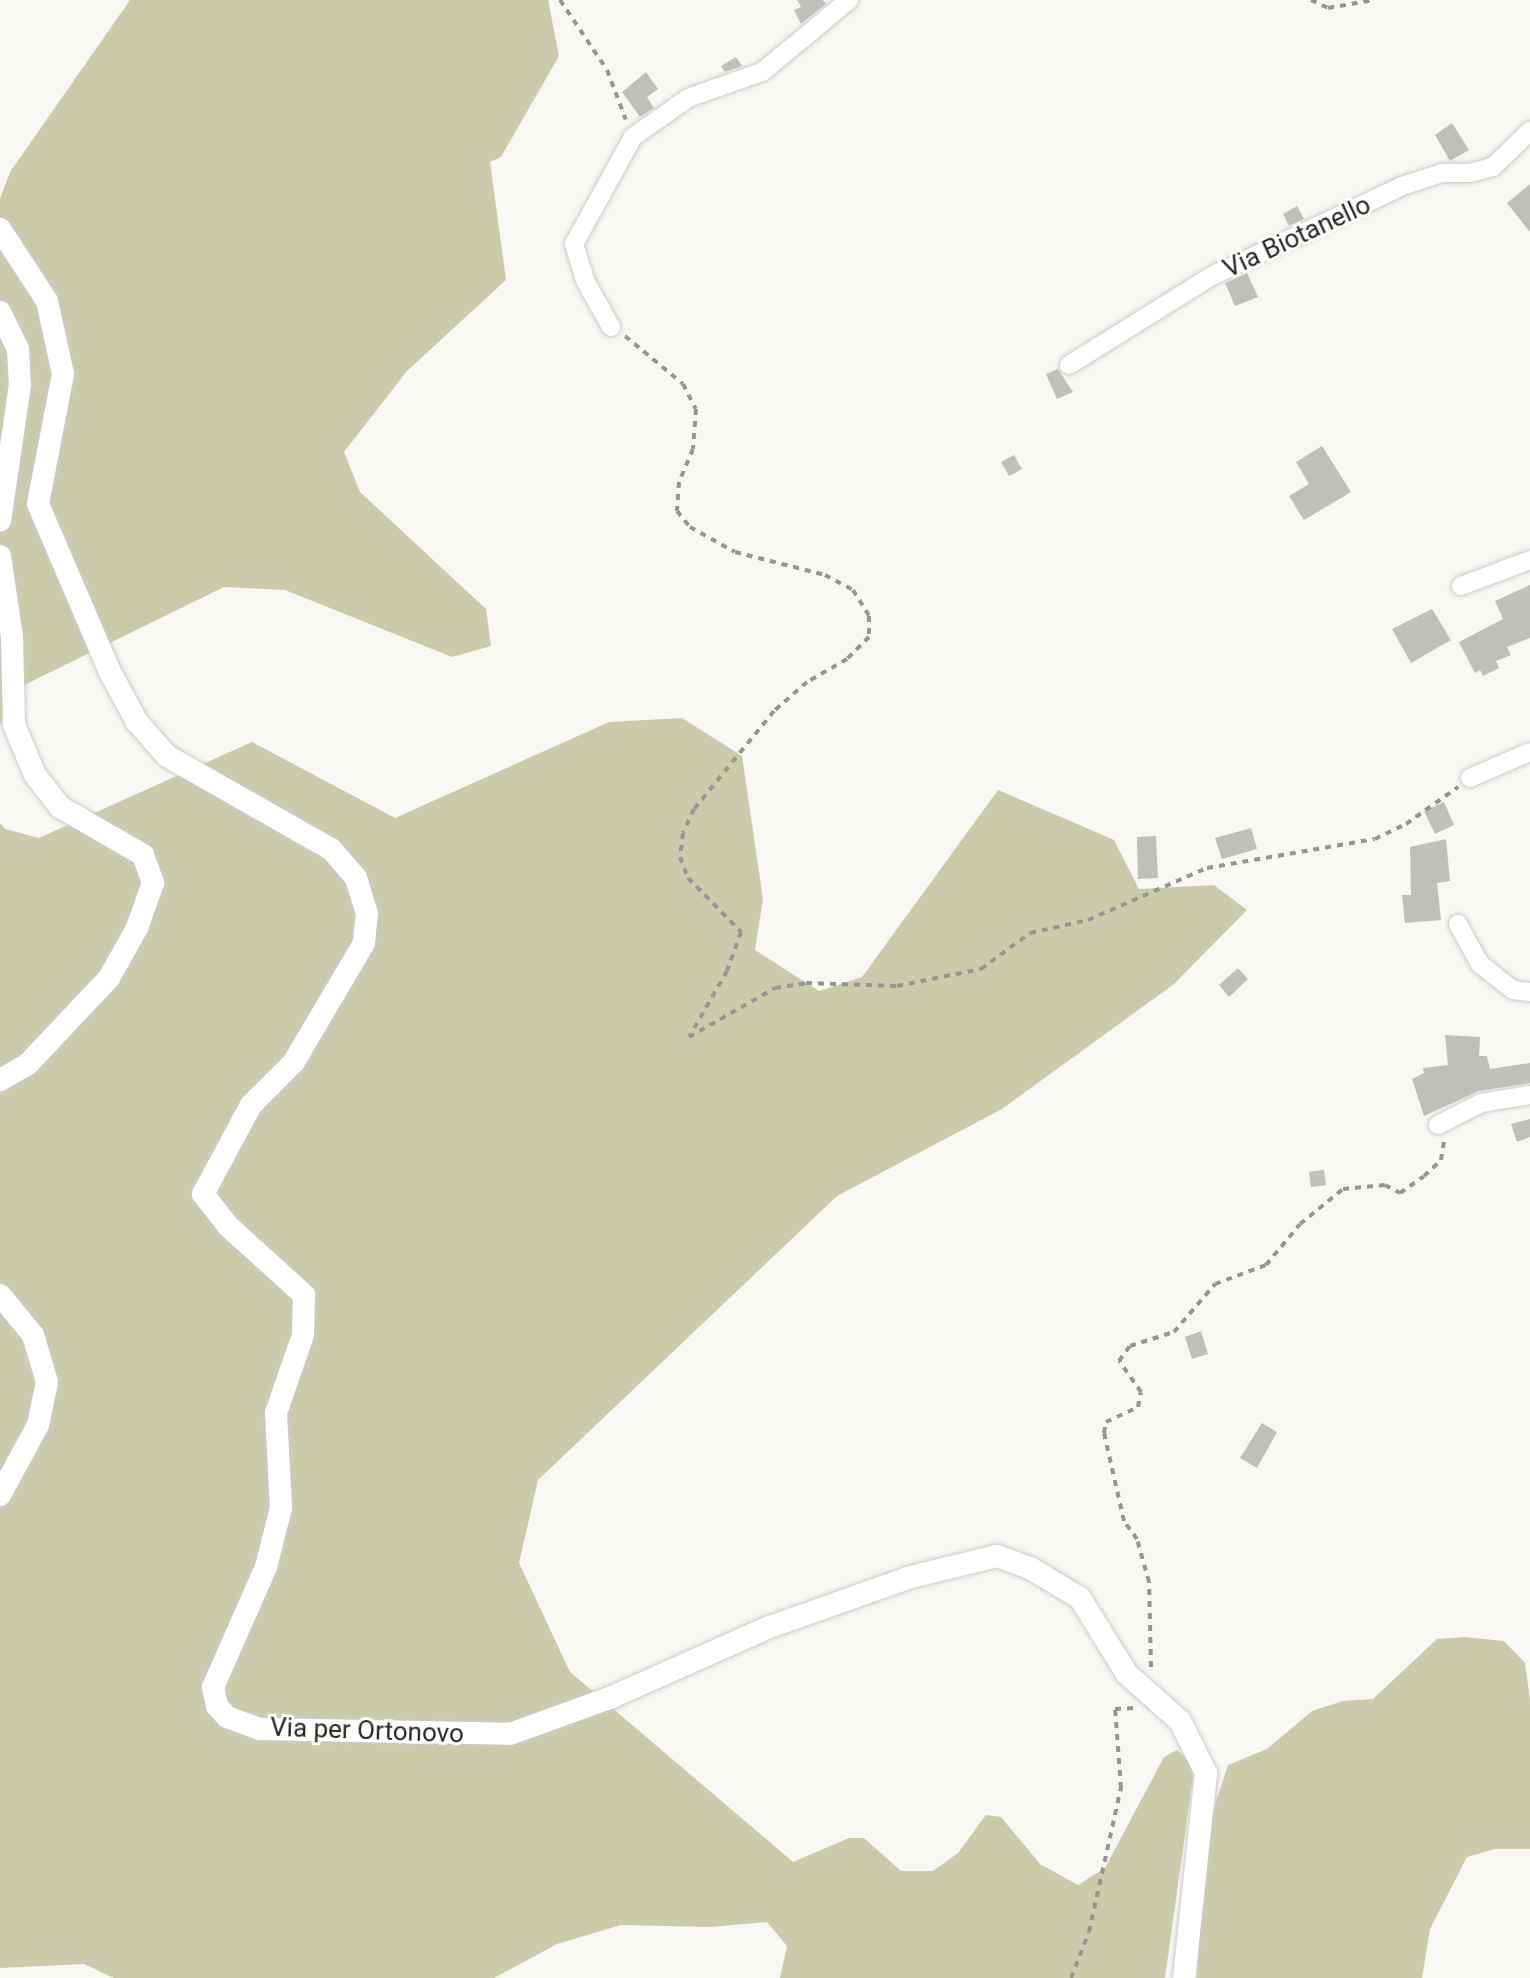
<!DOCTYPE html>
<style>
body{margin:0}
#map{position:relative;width:1530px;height:1978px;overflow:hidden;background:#f7f7f4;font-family:Roboto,sans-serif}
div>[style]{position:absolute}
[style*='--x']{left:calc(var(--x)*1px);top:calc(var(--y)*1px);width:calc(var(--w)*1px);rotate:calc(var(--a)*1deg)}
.green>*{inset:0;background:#cbcbab}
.building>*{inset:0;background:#bfbfbb}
.path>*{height:4px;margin-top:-2px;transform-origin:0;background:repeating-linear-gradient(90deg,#959592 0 6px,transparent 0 12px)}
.roads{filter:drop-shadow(0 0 2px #cbcbc7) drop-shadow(0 0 2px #cbcbc7)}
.minor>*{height:18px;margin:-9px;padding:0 9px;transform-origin:9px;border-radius:9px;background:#fff}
.tertiary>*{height:22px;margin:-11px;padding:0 11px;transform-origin:11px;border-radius:11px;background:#fff}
span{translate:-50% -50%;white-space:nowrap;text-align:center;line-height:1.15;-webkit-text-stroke:6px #fffffe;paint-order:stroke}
.street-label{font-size:26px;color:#282826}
</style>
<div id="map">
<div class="green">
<i style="clip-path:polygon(130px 0,548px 0,559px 56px,501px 157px,490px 162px,506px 280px,407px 371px,344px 452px,360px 492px,486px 609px,491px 646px,452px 657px,285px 590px,224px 587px,18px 688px,0 724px,0 199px,10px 172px)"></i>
<i style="clip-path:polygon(682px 718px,742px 756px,763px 899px,755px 950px,819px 991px,862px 977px,998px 790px,1114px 840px,1139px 889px,1214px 885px,1247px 910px,1174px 984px,1002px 1109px,837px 1196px,538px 1480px,519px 1563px,570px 1672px,793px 1862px,849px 1838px,864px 1838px,901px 1871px,933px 1871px,958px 1853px,986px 1815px,1001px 1817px,1040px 1864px,1078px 1885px,1105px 1868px,1164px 1757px,1177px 1750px,1192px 1763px,1193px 1777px,1165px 1978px,780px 1978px,787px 1946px,767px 1922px,710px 1927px,621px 1925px,557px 1944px,494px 1978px,114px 1978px,84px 1964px,0 1968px,0 823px,5px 829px,39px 838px,252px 742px,395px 818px,609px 722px)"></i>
<i style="clip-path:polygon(1464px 1637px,1504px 1641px,1525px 1663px,1530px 1700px,1530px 1849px,1495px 1849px,1467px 1857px,1430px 1929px,1422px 1978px,1197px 1978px,1206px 1833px,1228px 1765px,1267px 1749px,1312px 1711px,1343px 1701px,1373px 1699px,1437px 1639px)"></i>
</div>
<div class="building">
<i style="clip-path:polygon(797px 0,823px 0,826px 4px,801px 24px,794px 10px,801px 7px)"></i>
<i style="clip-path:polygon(736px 57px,742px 66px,725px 72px,721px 66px)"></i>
<i style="clip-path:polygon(646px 72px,658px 89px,647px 97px,654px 108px,640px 117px,622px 92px)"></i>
<i style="clip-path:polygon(1452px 123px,1469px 150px,1450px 161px,1435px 135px)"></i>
<i style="clip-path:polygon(1530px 184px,1530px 232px,1507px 203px)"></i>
<i style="clip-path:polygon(1297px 206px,1304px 219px,1289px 226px,1283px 214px)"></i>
<i style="clip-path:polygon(1247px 273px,1258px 297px,1235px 306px,1225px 283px)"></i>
<i style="clip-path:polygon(1058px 369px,1073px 392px,1057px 399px,1046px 374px)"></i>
<i style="clip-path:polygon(1322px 446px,1351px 492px,1304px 520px,1289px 496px,1309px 484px,1296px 462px)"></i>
<i style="clip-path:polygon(1014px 455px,1022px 469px,1009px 476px,1001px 462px)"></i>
<i style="clip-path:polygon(1530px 585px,1530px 638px,1507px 647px,1511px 655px,1496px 661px,1499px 668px,1483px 676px,1480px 670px,1475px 673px,1459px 642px,1503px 619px,1495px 601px)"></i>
<i style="clip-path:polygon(1432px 609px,1451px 640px,1411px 663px,1392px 629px)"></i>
<i style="clip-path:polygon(1444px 802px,1454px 825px,1435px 834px,1424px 811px)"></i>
<i style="clip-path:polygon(1251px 828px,1257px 849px,1222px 859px,1215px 838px)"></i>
<i style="clip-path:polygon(1156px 836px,1158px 878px,1138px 879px,1137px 837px)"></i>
<i style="clip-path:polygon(1446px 839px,1450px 881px,1437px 883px,1441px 920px,1405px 923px,1402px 895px,1411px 895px,1410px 847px)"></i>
<i style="clip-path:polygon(1238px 968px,1248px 979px,1229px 997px,1219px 985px)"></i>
<i style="clip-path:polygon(1445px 1035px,1480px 1037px,1479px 1056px,1487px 1056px,1490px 1069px,1530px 1063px,1530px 1083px,1479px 1091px,1424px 1116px,1412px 1079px,1424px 1073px,1423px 1068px,1448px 1065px)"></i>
<i style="clip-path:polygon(1530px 1119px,1530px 1137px,1517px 1142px,1511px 1124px)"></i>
<i style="clip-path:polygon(1324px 1170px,1326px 1185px,1311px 1187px,1309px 1172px)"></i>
<i style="clip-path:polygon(1201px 1331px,1208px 1354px,1192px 1359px,1185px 1337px)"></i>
<i style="clip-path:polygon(1262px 1423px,1277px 1432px,1257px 1468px,1240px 1458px)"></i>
</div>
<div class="path">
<i style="--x:560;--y:0;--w:84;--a:56.1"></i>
<i style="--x:607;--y:70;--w:53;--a:69.2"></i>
<i style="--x:1311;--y:0;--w:19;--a:25"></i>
<i style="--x:1328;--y:8;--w:46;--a:-10.1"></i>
<i style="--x:625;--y:336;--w:75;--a:39.6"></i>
<i style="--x:683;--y:384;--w:28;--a:63"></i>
<i style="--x:696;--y:409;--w:40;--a:94.3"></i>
<i style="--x:693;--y:449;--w:36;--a:113"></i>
<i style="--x:679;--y:482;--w:29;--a:94"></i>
<i style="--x:677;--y:511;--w:21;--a:51"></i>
<i style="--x:690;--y:527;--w:51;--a:29.1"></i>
<i style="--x:735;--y:552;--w:93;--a:14.3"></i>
<i style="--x:825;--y:575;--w:32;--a:28"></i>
<i style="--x:853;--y:590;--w:31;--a:58"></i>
<i style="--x:869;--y:616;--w:21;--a:90"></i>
<i style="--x:869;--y:637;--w:31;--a:135"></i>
<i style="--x:847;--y:659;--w:46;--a:150.1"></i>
<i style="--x:807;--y:682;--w:44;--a:138.7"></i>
<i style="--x:774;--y:711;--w:127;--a:129.2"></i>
<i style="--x:694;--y:809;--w:26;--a:115"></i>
<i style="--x:683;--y:833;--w:24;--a:97"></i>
<i style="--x:680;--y:857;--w:22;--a:69"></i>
<i style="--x:688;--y:878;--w:76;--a:45.5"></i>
<i style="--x:741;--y:932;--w:41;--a:109.7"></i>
<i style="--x:727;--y:971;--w:76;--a:119.9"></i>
<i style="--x:689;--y:1037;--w:99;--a:-29.7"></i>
<i style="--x:775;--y:988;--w:31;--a:-9"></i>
<i style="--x:806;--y:983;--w:91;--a:1.9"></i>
<i style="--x:897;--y:986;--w:86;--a:-11.4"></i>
<i style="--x:981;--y:969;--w:61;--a:-36.3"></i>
<i style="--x:1030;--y:933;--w:59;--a:-12.6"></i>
<i style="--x:1088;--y:920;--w:130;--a:-23.6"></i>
<i style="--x:1207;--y:868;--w:170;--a:-9.8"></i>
<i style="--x:1375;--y:839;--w:34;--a:-26"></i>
<i style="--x:1406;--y:824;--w:64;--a:-35.4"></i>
<i style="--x:1151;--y:1667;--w:85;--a:-91.3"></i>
<i style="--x:1149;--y:1582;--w:45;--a:-105.6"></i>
<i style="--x:1137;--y:1539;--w:22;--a:-126"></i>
<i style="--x:1124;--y:1521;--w:90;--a:-102.8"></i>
<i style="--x:1104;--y:1433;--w:11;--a:-80"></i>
<i style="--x:1106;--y:1422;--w:35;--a:-25"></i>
<i style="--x:1138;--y:1407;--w:15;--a:-79"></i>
<i style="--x:1141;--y:1392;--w:38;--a:-125"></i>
<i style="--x:1119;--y:1361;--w:19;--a:-54"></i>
<i style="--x:1130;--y:1346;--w:46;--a:-17.7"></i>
<i style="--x:1174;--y:1332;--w:63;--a:-49.5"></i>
<i style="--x:1215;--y:1284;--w:54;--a:-20.4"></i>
<i style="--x:1266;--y:1265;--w:53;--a:-50.3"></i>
<i style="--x:1300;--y:1224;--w:55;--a:-39.1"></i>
<i style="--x:1343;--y:1189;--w:42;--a:-5.4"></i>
<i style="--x:1385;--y:1185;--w:17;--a:28"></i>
<i style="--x:1400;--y:1193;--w:29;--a:-35"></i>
<i style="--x:1424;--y:1176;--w:23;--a:-43"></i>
<i style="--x:1441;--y:1160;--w:20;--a:-81"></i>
<i style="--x:1071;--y:1978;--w:49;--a:-68.6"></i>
<i style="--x:1089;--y:1932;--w:148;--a:-77.5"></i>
<i style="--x:1121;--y:1788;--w:79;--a:-94.3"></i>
<i style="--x:1115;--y:1709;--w:21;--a:-3"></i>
</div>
<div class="roads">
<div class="minor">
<i style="--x:611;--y:327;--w:54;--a:-119"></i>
<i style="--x:585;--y:280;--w:38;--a:-107"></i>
<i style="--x:574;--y:244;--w:122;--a:-61.1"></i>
<i style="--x:633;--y:137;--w:67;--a:-35.3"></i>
<i style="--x:688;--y:98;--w:78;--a:-19.4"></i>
<i style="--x:762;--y:72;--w:113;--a:-39.6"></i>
<i style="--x:1069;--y:365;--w:168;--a:-31.9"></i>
<i style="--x:1212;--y:276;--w:210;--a:-25.3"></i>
<i style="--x:1402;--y:186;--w:42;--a:-18"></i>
<i style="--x:1442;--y:173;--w:28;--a:0"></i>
<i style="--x:1470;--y:173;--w:24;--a:-15"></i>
<i style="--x:1493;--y:167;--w:52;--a:-44.2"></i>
<i style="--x:1461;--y:586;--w:74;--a:-20.6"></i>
<i style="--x:1470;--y:778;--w:65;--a:-23.4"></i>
<i style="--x:1458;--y:924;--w:46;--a:61.2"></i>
<i style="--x:1480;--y:964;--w:42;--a:38.2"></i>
<i style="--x:1513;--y:990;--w:17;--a:7"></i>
<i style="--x:1438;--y:1125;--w:48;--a:-27.1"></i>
<i style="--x:1481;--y:1103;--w:50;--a:-9.3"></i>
</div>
<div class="tertiary">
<i style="--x:0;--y:229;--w:86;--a:56.9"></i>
<i style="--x:47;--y:301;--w:75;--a:77.6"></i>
<i style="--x:63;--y:374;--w:132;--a:100.9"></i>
<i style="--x:38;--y:504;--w:181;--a:66.8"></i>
<i style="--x:109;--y:670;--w:59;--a:61.7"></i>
<i style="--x:137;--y:722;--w:45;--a:48.6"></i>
<i style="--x:167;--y:756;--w:189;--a:29.6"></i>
<i style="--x:331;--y:849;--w:38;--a:49"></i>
<i style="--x:356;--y:878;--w:37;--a:73"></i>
<i style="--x:367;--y:913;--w:30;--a:96"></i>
<i style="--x:364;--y:943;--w:138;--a:120.5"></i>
<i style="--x:294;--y:1062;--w:61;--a:135"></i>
<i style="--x:251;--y:1105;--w:101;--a:118.3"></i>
<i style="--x:203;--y:1194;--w:41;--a:52"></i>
<i style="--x:228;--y:1226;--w:103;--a:42.2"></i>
<i style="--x:304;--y:1295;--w:40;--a:91.4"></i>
<i style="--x:303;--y:1335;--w:83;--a:109.1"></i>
<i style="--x:276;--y:1413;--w:95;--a:87"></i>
<i style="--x:281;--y:1508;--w:61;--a:104.3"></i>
<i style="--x:266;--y:1567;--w:131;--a:113.8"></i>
<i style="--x:213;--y:1687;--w:19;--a:78"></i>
<i style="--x:217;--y:1706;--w:15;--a:48"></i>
<i style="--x:227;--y:1717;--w:35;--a:20"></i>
<i style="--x:260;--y:1729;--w:250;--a:1.1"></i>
<i style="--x:510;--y:1734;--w:109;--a:-19.9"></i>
<i style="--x:612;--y:1697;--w:170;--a:-24"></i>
<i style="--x:767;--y:1628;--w:153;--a:-19.5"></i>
<i style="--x:911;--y:1577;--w:89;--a:-13.7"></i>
<i style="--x:997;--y:1556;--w:35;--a:20"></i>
<i style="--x:1030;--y:1568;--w:58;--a:31"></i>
<i style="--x:1080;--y:1598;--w:89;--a:58.3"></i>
<i style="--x:1127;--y:1674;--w:71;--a:41.6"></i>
<i style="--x:1180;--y:1721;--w:58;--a:63.4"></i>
<i style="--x:1206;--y:1773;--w:206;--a:96.1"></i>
<i style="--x:0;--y:312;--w:41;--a:64.1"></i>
<i style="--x:18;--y:349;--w:36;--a:87"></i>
<i style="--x:20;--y:385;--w:137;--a:98.4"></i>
<i style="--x:0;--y:556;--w:82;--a:81.6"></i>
<i style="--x:12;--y:637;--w:88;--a:88.7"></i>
<i style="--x:14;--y:725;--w:54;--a:67.2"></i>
<i style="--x:35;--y:775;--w:41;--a:52"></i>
<i style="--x:60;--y:807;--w:96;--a:30"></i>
<i style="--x:143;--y:855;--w:30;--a:70"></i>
<i style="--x:153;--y:883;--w:48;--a:109.6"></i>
<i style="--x:137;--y:928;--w:57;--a:119.2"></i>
<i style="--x:109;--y:978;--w:118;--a:133.3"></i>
<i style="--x:28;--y:1064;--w:32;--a:150"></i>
<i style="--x:0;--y:1295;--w:52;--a:50.5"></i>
<i style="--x:33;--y:1335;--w:49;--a:73.4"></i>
<i style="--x:47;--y:1382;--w:44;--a:101.8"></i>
<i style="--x:38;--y:1425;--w:80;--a:118.5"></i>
</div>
</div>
<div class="street-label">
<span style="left:1297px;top:237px;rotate:-25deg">Via Biotanello</span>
<span style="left:367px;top:1731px;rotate:2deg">Via per Ortonovo</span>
</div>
</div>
